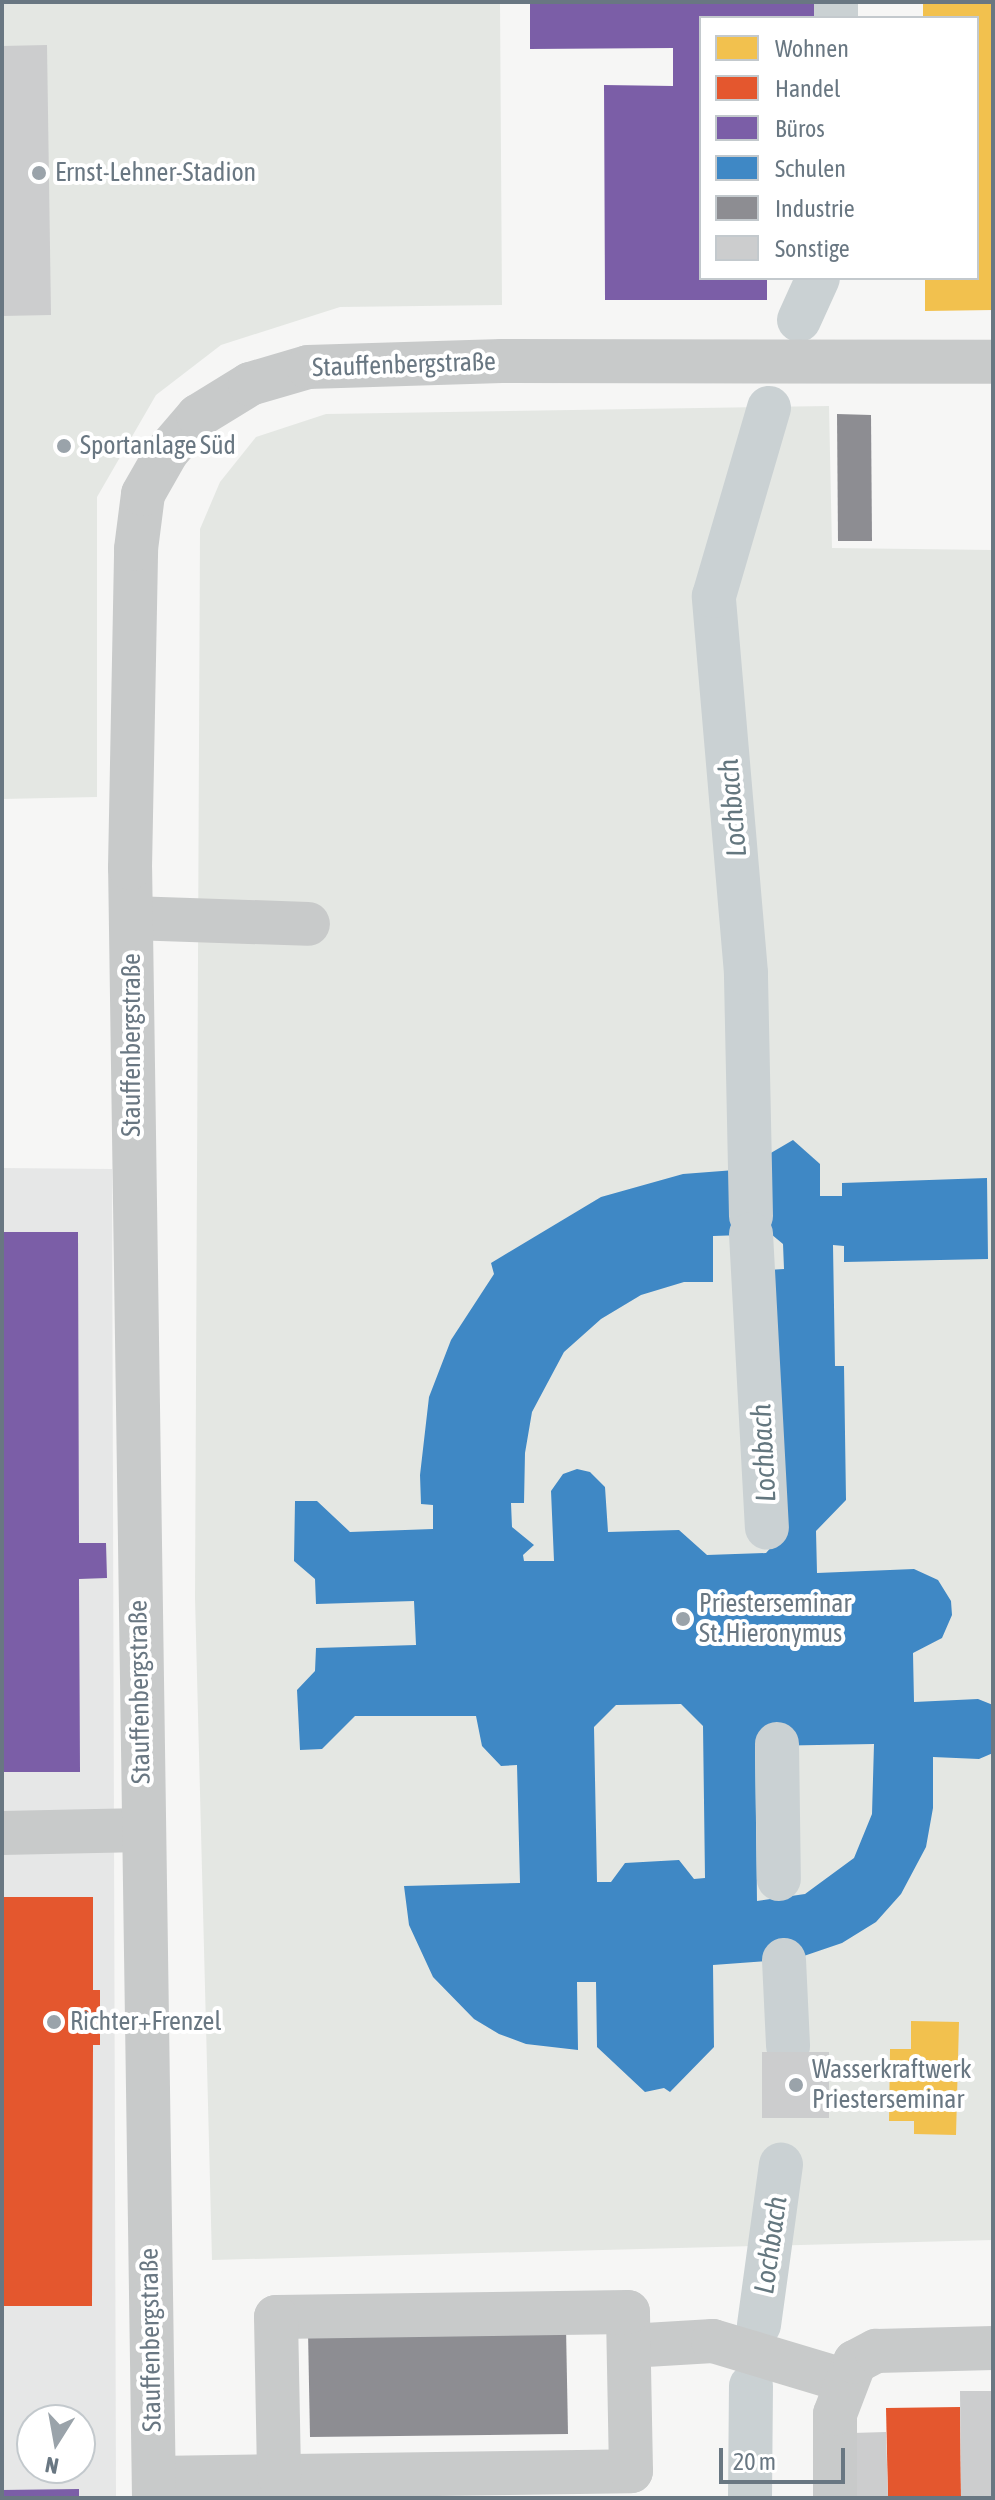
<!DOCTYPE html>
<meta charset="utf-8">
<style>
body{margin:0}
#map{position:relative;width:995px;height:2500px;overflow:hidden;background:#f6f6f5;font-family:"Asap Condensed",sans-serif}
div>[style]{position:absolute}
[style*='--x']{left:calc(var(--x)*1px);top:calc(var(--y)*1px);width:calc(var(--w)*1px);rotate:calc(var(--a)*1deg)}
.built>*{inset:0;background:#e6e7e7}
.green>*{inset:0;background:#e4e7e3}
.homes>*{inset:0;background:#f2c14e}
.shops>*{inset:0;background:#e4572e}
.offices>*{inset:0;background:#7b5ea7}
.schools>*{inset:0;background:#3f88c5}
.industry>*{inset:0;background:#8d8d92}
.canal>*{height:44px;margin:-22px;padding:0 22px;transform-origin:22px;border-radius:22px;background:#cad1d3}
.building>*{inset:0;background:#cccdce}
.minor>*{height:44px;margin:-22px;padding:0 22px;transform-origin:22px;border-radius:22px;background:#c8caca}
.dots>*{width:22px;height:22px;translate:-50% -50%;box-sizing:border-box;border:4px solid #fff;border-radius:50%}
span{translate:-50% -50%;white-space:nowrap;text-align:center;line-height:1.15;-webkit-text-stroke:8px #fff;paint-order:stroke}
.poi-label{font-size:26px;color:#697782}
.left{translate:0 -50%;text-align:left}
.street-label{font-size:26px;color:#697782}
.water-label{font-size:28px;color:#64777f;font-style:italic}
.frame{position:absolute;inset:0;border:4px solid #697782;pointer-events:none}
.legend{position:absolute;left:699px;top:16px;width:280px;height:264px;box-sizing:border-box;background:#fff;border:2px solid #c3c9cd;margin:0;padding:10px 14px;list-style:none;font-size:24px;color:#697782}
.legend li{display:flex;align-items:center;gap:16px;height:40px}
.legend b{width:40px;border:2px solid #c3c9cd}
.north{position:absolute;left:16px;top:2404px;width:80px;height:80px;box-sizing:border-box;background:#fff;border:2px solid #c3c9cd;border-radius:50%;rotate:191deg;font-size:22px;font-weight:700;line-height:32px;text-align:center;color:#697782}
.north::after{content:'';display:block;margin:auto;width:28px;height:36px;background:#9aa3aa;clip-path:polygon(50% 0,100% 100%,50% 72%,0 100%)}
.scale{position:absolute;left:719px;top:2448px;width:126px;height:36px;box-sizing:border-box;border:4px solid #697782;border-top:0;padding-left:10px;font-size:24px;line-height:28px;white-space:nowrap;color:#697782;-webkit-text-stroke:6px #fff;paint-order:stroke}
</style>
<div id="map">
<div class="built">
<i style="clip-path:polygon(evenodd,2px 1168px,112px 1169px,116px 2498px,2px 2498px,2px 1168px,32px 2420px,80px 2420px,80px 2468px,32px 2468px,32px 2420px)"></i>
</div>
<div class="green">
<i style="clip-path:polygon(2px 2px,500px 2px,502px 305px,340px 307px,221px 345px,156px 395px,97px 497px,97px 797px,2px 799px)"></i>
<i style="clip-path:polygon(829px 406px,832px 548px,993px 550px,993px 2240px,212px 2260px,195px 1598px,200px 529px,220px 482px,256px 437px,326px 414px)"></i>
</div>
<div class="homes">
<i style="clip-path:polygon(923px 2px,993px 2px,993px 310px,925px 311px,925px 278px,977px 278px,977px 18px,923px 18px)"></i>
<i style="clip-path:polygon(911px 2021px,959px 2022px,956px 2135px,914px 2134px,914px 2121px,889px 2121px,890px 2049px,911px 2049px)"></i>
</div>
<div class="shops">
<i style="clip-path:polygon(2px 1897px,93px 1897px,93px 1990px,100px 1990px,100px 2045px,93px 2045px,92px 2306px,2px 2306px)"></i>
<i style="clip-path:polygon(960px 2407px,961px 2498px,888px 2498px,886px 2408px)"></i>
</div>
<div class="offices">
<i style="clip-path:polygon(530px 2px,817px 2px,817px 18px,701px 18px,701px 278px,767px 278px,767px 300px,605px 300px,604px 85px,673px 86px,673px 48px,530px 49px)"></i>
<i style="clip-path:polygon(2px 1232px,78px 1232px,79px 1543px,106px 1543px,107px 1578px,79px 1579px,80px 1772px,2px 1772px)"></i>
<i style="clip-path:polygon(79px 2489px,79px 2498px,2px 2498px,2px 2490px)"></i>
</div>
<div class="schools">
<i style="clip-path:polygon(evenodd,793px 1140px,820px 1164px,820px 1196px,842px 1196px,842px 1183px,987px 1178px,988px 1259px,844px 1262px,844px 1246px,833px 1245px,835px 1366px,844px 1366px,846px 1500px,816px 1531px,817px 1573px,914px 1569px,938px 1580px,951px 1601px,952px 1615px,942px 1638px,913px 1653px,914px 1702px,978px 1699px,993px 1705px,993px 1753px,979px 1759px,933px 1757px,933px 1808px,926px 1847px,901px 1894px,876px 1922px,842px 1943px,795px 1959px,713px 1965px,714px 2047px,670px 2092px,664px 2088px,645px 2092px,597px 2047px,596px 1982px,577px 1982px,578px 2050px,526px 2044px,499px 2034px,474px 2019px,433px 1977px,409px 1925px,404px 1886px,520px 1883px,517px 1765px,501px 1766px,482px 1746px,476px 1716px,355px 1716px,322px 1749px,300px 1750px,297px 1690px,315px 1671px,316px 1648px,416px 1645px,414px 1601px,316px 1604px,315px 1579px,294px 1561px,295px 1501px,317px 1501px,350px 1532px,433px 1529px,433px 1505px,421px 1504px,420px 1475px,429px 1397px,451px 1340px,494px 1274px,491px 1263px,601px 1197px,683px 1174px,735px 1170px,736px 1216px,764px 1217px,764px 1157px,793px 1140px,771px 1234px,783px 1244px,784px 1269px,768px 1270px,784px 1533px,766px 1553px,707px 1555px,679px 1530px,608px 1532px,605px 1487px,590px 1472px,577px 1469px,563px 1474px,551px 1491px,554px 1561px,524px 1561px,523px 1555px,534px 1545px,512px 1527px,511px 1503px,524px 1503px,525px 1453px,532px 1412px,564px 1352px,601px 1319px,641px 1295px,684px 1282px,713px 1282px,713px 1236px,771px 1234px,793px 1140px,681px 1704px,703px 1726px,705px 1878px,694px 1879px,679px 1860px,625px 1863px,611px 1882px,597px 1882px,594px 1727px,616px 1705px,681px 1704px,793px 1140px,874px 1744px,872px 1814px,854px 1858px,805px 1894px,757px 1901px,755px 1746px,874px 1744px)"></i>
</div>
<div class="industry">
<i style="clip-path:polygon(837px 414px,871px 415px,872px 541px,838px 541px)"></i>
<i style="clip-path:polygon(566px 2327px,568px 2434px,310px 2437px,308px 2331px)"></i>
</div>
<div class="canal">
<i style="--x:836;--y:2;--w:16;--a:90"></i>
<i style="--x:799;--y:320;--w:46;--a:-65.7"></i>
<i style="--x:751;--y:1216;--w:243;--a:-91.2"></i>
<i style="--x:746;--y:973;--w:378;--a:-94.9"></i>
<i style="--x:714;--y:596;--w:196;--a:-73.7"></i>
<i style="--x:751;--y:1234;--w:294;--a:86.9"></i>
<i style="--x:777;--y:1744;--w:135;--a:89.2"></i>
<i style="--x:784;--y:1960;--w:86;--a:87.3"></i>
<i style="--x:759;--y:2325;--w:162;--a:-82.2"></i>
<i style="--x:750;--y:2498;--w:112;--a:-89.5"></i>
</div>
<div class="building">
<i style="clip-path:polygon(47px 45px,51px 315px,2px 316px,2px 46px)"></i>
<i style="clip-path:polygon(762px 2052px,829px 2052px,829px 2118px,762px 2118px)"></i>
<i style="clip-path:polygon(960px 2391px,993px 2391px,993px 2498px,961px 2498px)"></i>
<i style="clip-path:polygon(886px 2432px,888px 2498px,854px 2498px,852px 2433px)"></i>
</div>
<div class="minor">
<i style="--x:131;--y:918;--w:177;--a:1.9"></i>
<i style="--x:2;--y:1833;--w:141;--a:-1.2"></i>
<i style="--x:629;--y:2346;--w:84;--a:-3.4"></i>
<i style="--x:713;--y:2341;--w:136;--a:16.7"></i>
<i style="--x:154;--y:2478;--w:477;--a:-0.8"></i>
<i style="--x:631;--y:2471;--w:159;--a:-91.1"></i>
<i style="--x:628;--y:2312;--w:352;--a:179.2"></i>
<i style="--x:276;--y:2317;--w:159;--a:88.9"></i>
<i style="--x:154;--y:2498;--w:1630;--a:-90.84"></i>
<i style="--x:130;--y:868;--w:319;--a:-88.9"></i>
<i style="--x:136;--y:549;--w:55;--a:-82.7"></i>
<i style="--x:143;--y:494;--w:48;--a:-60.3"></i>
<i style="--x:167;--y:452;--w:48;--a:-49.3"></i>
<i style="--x:198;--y:416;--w:61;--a:-31.6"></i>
<i style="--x:250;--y:384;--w:60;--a:-16.3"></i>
<i style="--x:308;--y:367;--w:194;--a:-1.8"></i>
<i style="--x:502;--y:361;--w:491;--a:0.1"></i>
<i style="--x:835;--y:2498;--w:84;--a:-90"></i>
<i style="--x:835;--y:2414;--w:56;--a:-69"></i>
<i style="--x:855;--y:2362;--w:24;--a:-28"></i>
<i style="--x:876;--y:2351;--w:117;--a:-1.5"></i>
</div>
<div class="dots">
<i style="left:39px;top:173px;background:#9aa3aa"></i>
<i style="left:64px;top:446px;background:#9aa3aa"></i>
<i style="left:683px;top:1619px;background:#9aa3aa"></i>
<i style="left:54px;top:2022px;background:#9aa3aa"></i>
<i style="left:796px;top:2085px;background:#9aa3aa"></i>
</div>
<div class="poi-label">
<span class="left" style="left:55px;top:173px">Ernst-Lehner-Stadion</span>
<span class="left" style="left:80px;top:446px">Sportanlage Süd</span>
<span class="left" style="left:699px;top:1619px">Priesterseminar<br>St. Hieronymus</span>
<span class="left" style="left:70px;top:2022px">Richter+Frenzel</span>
<span class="left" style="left:812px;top:2085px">Wasserkraftwerk<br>Priesterseminar</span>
</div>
<div class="street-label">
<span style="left:404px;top:365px;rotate:-2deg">Stauffenbergstraße</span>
<span style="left:132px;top:1045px;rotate:-90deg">Stauffenbergstraße</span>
<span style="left:140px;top:1692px;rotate:-91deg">Stauffenbergstraße</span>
<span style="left:151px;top:2340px;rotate:-91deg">Stauffenbergstraße</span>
</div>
<div class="water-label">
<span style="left:732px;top:808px;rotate:-95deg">Lochbach</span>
<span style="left:763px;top:1453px;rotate:-93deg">Lochbach</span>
<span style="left:770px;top:2245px;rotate:-82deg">Lochbach</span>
</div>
<div class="frame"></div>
<ul class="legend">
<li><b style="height:22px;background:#f2c14e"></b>Wohnen</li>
<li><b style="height:22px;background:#e4572e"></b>Handel</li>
<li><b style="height:22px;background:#7b5ea7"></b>Büros</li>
<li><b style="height:22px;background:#3f88c5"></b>Schulen</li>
<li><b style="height:22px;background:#8d8d92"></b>Industrie</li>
<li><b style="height:22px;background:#cccdce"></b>Sonstige</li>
</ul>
<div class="north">N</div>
<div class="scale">20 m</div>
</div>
